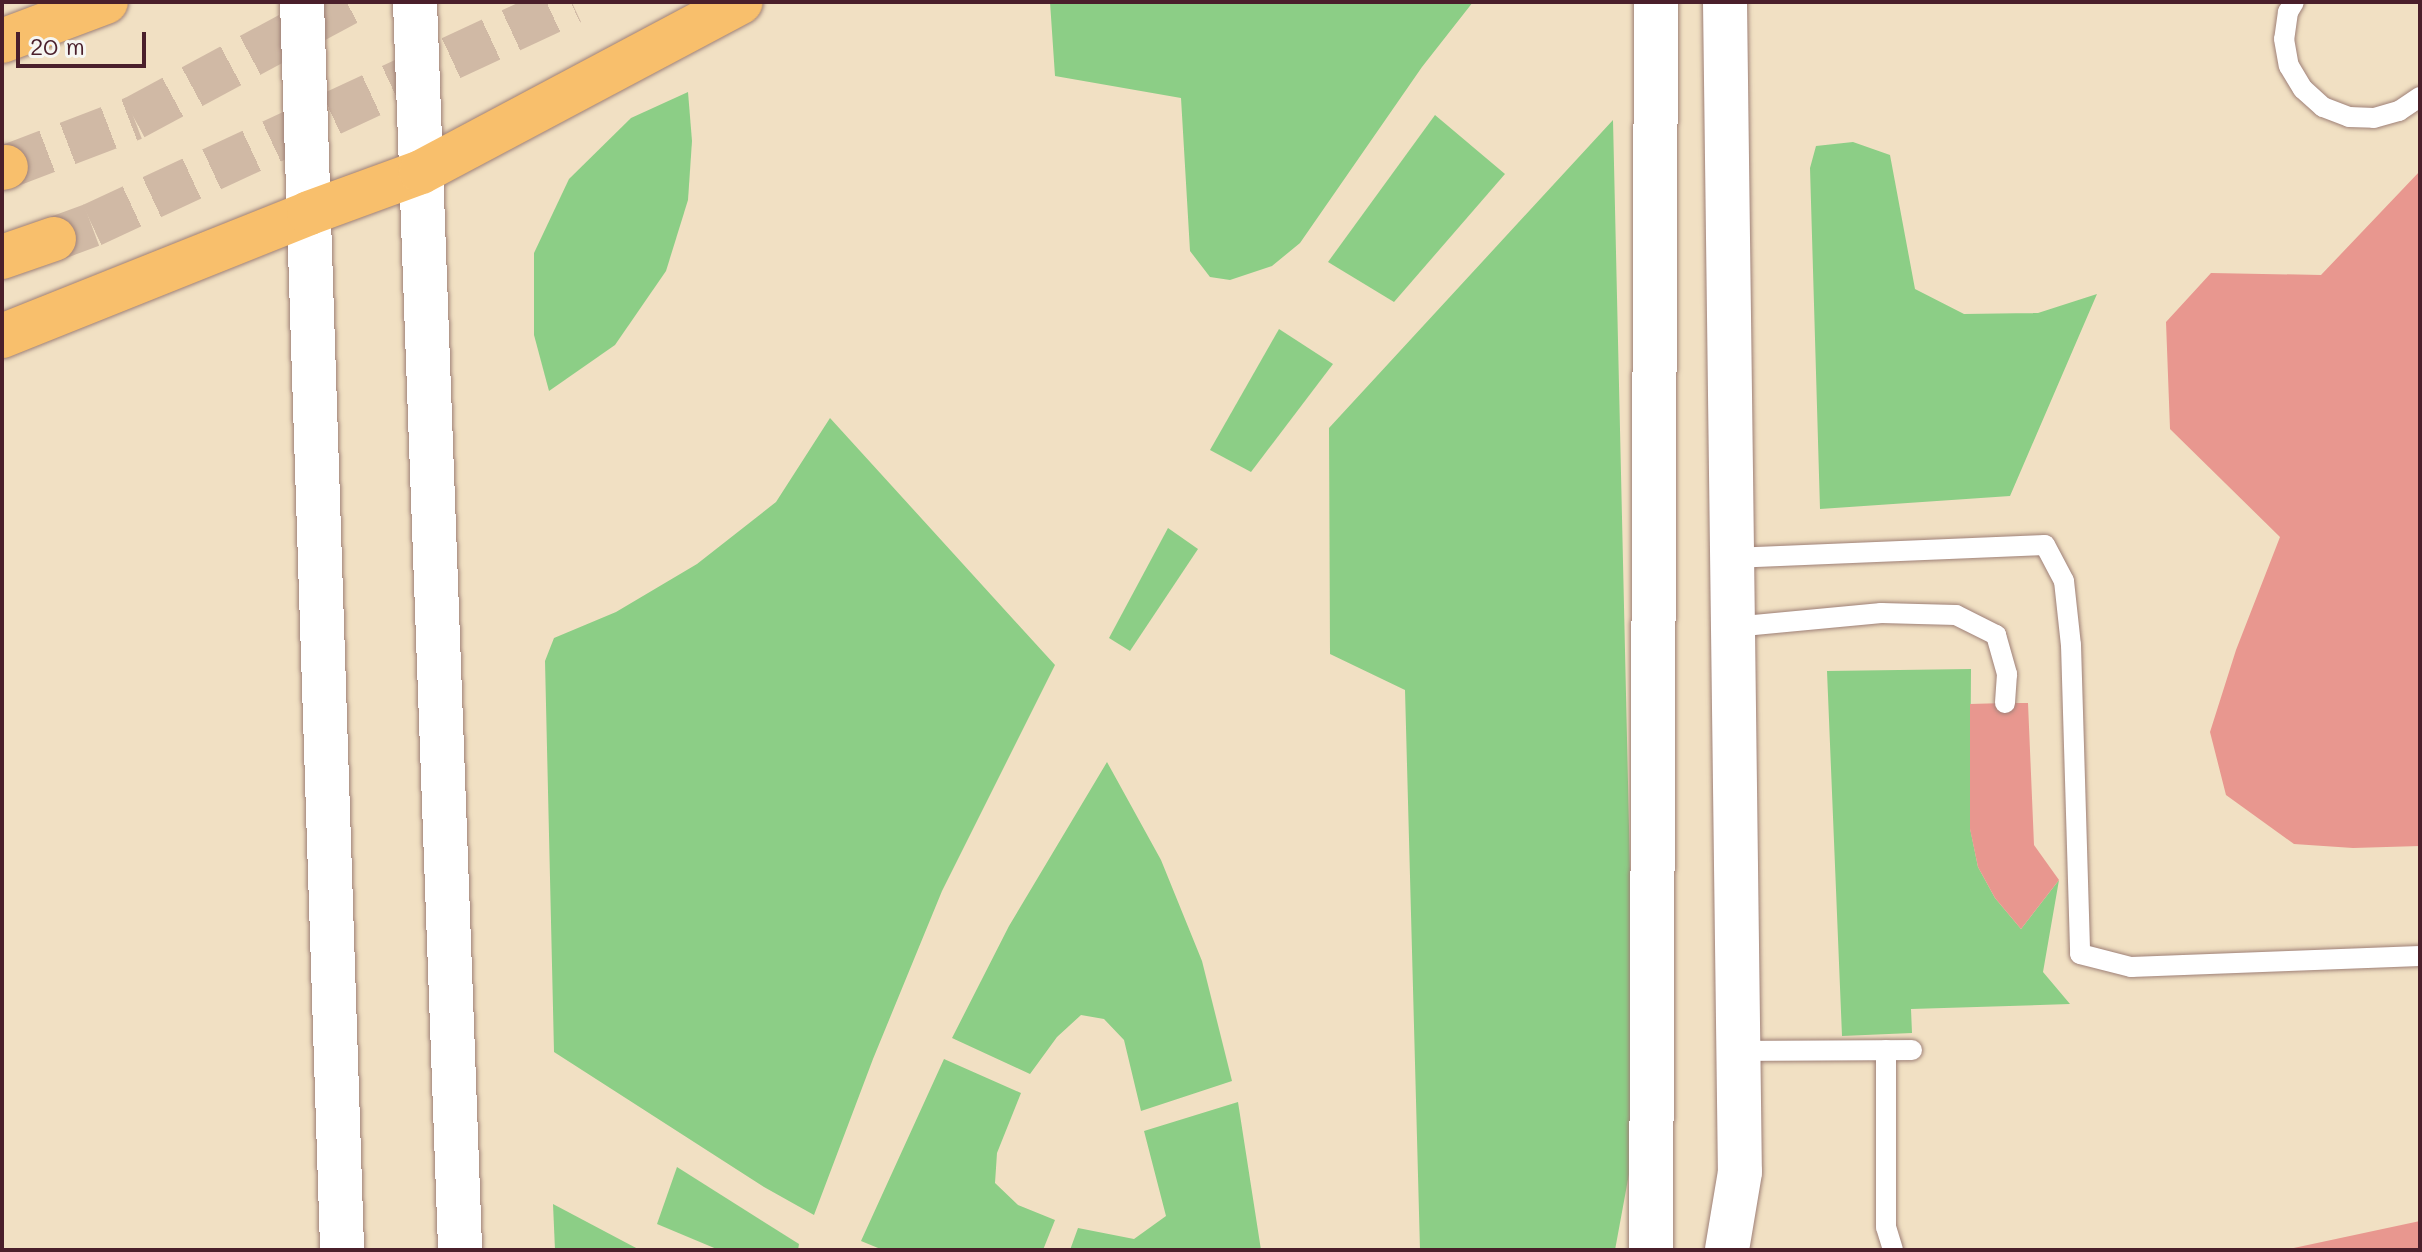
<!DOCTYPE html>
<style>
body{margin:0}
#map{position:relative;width:2422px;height:1252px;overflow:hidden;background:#f1e0c3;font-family:Mali,sans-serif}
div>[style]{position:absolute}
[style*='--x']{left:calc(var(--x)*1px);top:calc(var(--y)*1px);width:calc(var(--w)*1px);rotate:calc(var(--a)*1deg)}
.green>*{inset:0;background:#8cce86}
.building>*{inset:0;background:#e8978f}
.primary-tunnel>*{height:44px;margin-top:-22px;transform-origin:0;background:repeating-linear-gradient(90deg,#d0b9a5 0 44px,transparent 0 66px)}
.roads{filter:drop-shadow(0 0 2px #9e8077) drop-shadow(0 0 2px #9e8077)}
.service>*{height:20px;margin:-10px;padding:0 10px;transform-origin:10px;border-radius:10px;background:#fff}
.tertiary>*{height:44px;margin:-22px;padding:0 22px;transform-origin:22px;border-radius:22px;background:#fff}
.primary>*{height:44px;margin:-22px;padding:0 22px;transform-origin:22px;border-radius:22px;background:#f8bf6c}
span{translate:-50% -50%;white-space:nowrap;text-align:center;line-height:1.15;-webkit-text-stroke:7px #f6f6f2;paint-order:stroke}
.frame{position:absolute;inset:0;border:4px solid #4a1f2b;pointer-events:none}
.scale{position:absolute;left:16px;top:32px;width:130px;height:36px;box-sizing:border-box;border:4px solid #4a1f2b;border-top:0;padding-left:10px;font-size:24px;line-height:28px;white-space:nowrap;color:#4a1f2b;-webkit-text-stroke:6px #f6f6f2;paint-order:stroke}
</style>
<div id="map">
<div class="green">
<i style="clip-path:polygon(1050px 2px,1473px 2px,1422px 67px,1300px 243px,1272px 266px,1230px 280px,1210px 277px,1190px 251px,1181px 98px,1055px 76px)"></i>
<i style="clip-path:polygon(688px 92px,692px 141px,688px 200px,666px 271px,615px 345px,549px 391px,534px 335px,534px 253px,569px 179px,631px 118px)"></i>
<i style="clip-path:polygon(1435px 115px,1505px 174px,1394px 302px,1328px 262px)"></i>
<i style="clip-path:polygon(1613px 120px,1636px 1136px,1615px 1250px,1420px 1250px,1405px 690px,1330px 654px,1329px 428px)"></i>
<i style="clip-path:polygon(1853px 142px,1890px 155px,1915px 289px,1964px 314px,2038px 313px,2097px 294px,2010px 496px,1820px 509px,1810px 168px,1816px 146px)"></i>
<i style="clip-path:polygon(1279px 329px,1333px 364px,1251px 472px,1210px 450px)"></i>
<i style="clip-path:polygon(830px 418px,1055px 665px,942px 891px,873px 1059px,814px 1215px,764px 1187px,554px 1052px,545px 661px,554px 638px,616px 612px,697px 564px,776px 502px)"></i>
<i style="clip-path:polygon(1168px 528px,1198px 549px,1130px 651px,1109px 638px)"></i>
<i style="clip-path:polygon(1971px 669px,1970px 828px,1978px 867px,1995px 898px,2021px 929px,2059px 880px,2043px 972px,2070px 1004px,1911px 1009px,1912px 1033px,1842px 1036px,1827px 671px)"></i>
<i style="clip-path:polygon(1107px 762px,1161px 860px,1202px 961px,1232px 1081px,1141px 1111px,1124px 1040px,1104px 1019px,1081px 1015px,1057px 1037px,1030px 1074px,952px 1038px,1009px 926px)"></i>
<i style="clip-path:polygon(944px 1059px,1021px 1093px,997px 1153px,995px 1183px,1018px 1205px,1055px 1220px,1043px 1250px,883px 1250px,861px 1241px)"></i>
<i style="clip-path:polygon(1238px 1102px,1261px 1250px,1070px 1250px,1078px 1228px,1134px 1239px,1166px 1216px,1144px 1131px)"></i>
<i style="clip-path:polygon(677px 1167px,799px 1244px,798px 1250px,719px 1250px,657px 1224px)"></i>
<i style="clip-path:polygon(553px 1204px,638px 1249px,639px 1250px,555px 1250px)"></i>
</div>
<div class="building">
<i style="clip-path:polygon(2420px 171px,2420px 846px,2353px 848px,2294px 844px,2226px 795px,2210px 732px,2236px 650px,2280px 537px,2170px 429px,2166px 322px,2211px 273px,2321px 275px)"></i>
<i style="clip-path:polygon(2005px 703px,2028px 703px,2034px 845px,2059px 880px,2021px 929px,1995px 898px,1978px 867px,1970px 829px,1970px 704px)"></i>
<i style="clip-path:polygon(2420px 1221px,2420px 1250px,2289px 1250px,2289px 1249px)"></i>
</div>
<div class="primary-tunnel">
<i style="--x:6;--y:167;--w:137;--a:-20.9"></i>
<i style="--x:134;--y:118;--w:244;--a:-28.3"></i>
<i style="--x:54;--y:239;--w:40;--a:-20.2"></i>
<i style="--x:92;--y:225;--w:529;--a:-24.92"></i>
</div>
<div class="roads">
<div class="service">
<i style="--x:2294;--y:2;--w:12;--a:121"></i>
<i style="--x:2288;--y:12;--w:27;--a:98"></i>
<i style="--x:2284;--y:39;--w:27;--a:80"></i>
<i style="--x:2289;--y:66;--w:27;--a:59"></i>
<i style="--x:2303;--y:89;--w:27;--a:42"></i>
<i style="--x:2323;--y:107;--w:28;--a:21"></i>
<i style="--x:2349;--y:117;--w:25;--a:2"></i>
<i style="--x:2374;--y:118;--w:26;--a:-16"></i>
<i style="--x:2399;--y:111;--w:25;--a:-34"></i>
<i style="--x:1732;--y:558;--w:313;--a:-2.4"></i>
<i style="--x:2045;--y:545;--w:41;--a:62.2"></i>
<i style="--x:2064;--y:581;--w:64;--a:83.8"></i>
<i style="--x:2071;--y:645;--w:309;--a:88.3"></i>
<i style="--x:2080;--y:954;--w:53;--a:14.3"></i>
<i style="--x:2131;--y:967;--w:289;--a:-2.2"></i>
<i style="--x:1733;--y:627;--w:149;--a:-5.4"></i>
<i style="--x:1881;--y:613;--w:75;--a:1.5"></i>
<i style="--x:1956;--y:615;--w:45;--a:26.6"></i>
<i style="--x:1996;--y:635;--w:41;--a:74.2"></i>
<i style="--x:2007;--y:674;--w:29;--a:94"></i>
<i style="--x:1886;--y:1050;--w:177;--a:90"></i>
<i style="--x:1886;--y:1227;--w:24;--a:73"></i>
<i style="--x:1738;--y:1051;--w:174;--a:-0.3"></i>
</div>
<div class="tertiary">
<i style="--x:302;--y:2;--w:1249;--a:88.16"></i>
<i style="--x:415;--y:2;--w:1249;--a:87.93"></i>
<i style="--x:1725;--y:2;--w:1170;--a:89.27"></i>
<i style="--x:1740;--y:1172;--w:79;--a:99.5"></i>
<i style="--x:1651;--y:1250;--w:1248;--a:-89.77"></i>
</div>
<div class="primary">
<i style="--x:2;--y:41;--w:111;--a:-20.6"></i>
<i style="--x:2;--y:168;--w:4;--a:-14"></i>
<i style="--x:2;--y:257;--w:55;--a:-19.1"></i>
<i style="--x:2;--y:336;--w:331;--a:-21.8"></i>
<i style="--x:309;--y:213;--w:119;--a:-20.1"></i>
<i style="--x:421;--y:172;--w:362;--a:-28"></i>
</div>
</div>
<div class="frame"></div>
<div class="scale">20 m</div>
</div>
